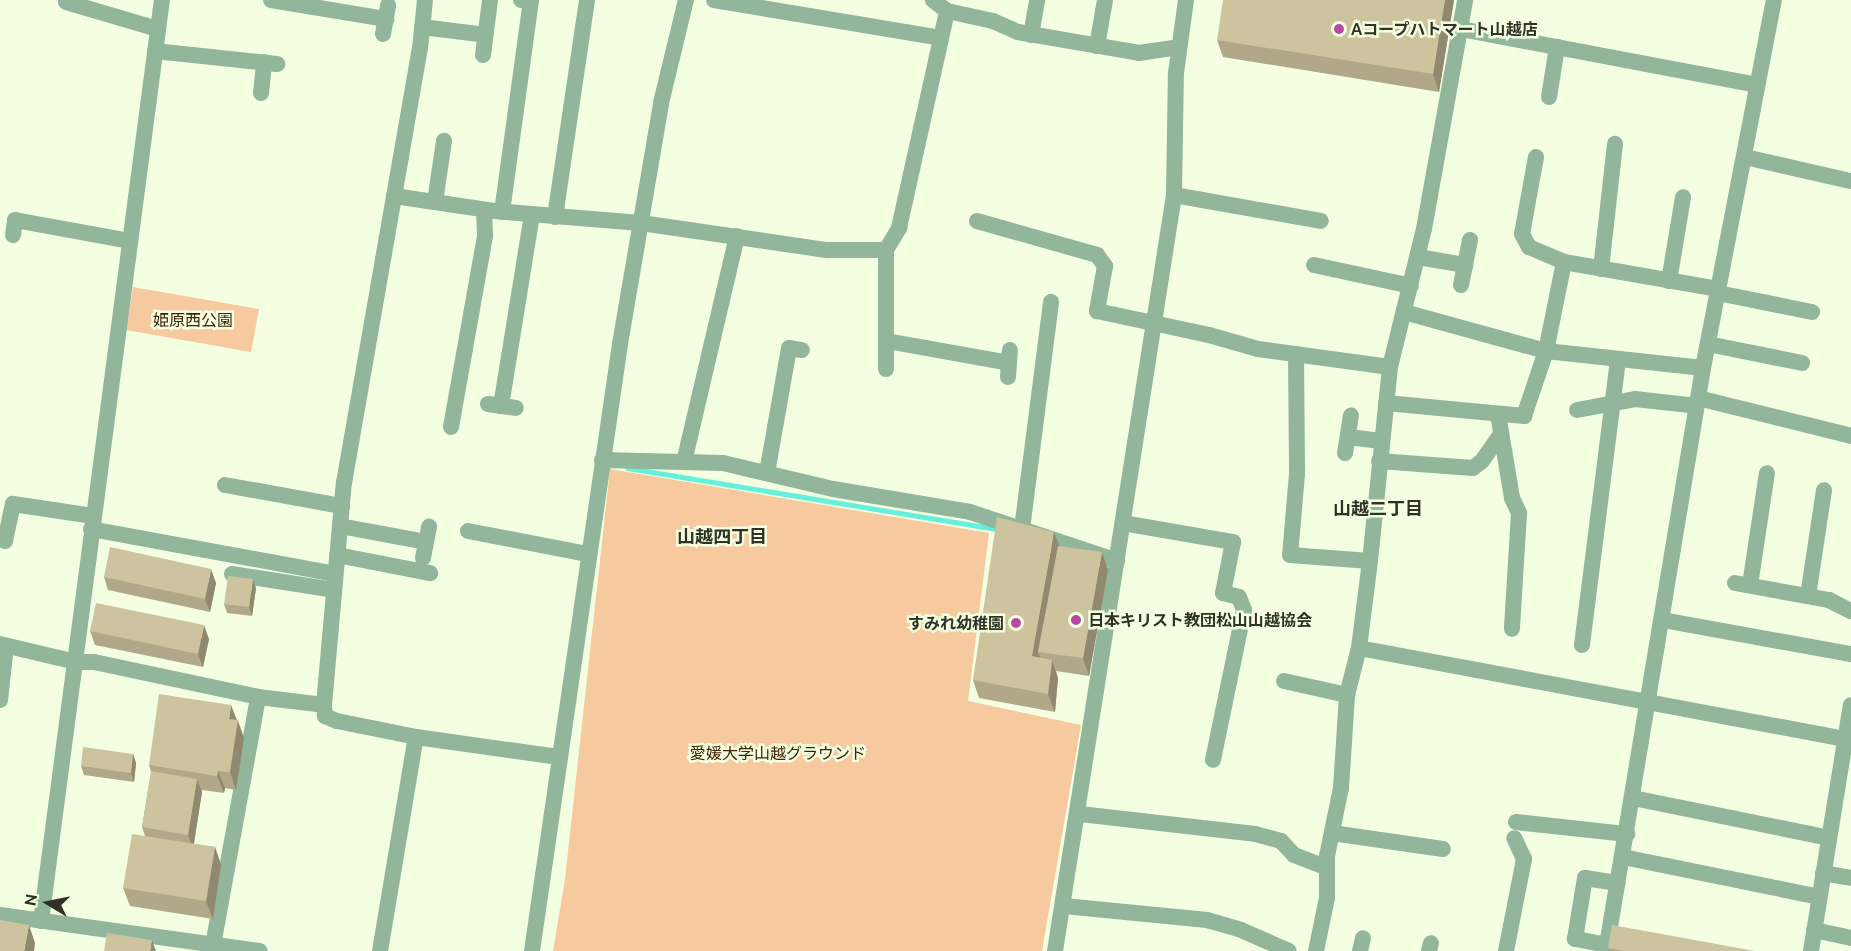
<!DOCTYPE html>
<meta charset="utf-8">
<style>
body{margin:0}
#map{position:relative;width:1851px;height:951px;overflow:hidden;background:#f4ffe2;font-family:Ubuntu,"Noto Sans JP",sans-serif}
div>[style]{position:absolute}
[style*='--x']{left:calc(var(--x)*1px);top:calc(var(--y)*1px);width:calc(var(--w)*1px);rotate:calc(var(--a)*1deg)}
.green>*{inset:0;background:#f7c99e}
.stream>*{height:4.5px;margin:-2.25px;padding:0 2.25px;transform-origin:2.25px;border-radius:2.25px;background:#65efdc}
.minor>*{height:16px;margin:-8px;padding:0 8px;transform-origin:8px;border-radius:8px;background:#91b69c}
.tertiary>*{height:16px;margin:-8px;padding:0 8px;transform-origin:8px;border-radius:8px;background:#91b69c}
.wall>*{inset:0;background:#b0a889}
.shaded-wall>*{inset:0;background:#90886f}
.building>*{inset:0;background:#cdc39f}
.dots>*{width:16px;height:16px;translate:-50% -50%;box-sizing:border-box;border:3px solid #f4ffe2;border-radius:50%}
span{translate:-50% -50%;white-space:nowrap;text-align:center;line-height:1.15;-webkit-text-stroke:5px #f4ffe2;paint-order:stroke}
.poi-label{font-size:16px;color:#2e3325;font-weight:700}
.left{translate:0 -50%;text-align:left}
.right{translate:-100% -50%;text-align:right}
.park-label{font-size:16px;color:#3f2303}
.neighbourhood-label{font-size:18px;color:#2e3325;font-weight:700}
.north{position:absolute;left:18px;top:873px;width:60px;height:60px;-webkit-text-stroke:4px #f4ffe2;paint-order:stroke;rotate:280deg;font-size:16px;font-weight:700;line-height:24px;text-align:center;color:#2e3325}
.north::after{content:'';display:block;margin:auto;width:21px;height:27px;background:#2e3325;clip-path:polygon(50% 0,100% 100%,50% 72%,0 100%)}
</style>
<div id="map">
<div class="green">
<i style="clip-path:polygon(133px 287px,259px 309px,251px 352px,126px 330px)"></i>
<i style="clip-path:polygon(610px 469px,989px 533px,968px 701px,1081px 725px,1042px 951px,553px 951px,565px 879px)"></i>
</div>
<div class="stream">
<i style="--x:628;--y:468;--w:372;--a:9.4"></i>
</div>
<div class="minor">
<i style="--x:271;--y:0;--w:117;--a:9.4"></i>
<i style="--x:714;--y:0;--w:230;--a:9.5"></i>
<i style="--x:66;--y:2;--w:96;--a:16.4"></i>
<i style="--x:947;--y:11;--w:47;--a:12.3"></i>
<i style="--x:993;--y:21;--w:27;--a:24"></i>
<i style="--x:1018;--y:32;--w:123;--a:9.8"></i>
<i style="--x:1139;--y:53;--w:40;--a:-8.5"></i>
<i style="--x:422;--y:27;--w:64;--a:7.1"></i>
<i style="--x:1461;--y:29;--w:301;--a:10.7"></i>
<i style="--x:383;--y:34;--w:29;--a:-80"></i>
<i style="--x:1031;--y:35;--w:36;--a:-80"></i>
<i style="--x:1097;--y:46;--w:47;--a:-80.1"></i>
<i style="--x:155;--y:51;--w:123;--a:6.1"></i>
<i style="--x:483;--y:55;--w:55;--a:-82.7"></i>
<i style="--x:261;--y:93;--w:31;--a:-84"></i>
<i style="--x:1549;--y:97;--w:51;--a:-80.9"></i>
<i style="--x:1536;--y:157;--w:78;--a:100.3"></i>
<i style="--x:1522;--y:234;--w:15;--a:62"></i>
<i style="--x:1529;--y:247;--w:38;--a:23"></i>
<i style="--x:1564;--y:262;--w:156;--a:9.9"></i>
<i style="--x:1745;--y:157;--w:109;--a:12.8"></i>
<i style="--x:1174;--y:195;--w:149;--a:10"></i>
<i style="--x:394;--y:196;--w:101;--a:8.5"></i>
<i style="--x:494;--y:211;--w:147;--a:4.7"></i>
<i style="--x:641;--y:223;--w:188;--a:8.3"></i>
<i style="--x:827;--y:250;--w:59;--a:0"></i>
<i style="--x:886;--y:250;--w:26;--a:-59"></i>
<i style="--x:899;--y:228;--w:222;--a:-77.5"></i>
<i style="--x:947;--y:11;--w:18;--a:-142"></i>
<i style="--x:435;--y:202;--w:62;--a:-81.6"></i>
<i style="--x:502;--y:212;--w:213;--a:-82.2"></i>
<i style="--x:531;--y:1;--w:10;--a:-174"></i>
<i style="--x:555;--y:217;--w:219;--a:-81.6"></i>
<i style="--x:977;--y:221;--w:125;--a:15.8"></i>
<i style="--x:1097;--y:255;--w:14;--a:54"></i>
<i style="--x:1105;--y:266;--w:46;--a:100.1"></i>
<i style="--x:1097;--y:311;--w:115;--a:12.1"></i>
<i style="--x:1209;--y:335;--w:51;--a:15.9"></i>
<i style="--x:1258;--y:349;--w:133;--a:7.8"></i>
<i style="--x:13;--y:235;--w:15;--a:-82"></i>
<i style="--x:15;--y:220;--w:116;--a:10.4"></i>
<i style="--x:1418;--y:257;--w:48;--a:9.7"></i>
<i style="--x:1314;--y:265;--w:99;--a:12.2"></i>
<i style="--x:1601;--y:269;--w:126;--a:-83.6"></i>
<i style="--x:1669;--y:281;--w:85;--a:-80.5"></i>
<i style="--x:1461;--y:285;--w:46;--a:-78.7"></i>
<i style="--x:1718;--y:293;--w:96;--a:11.4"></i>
<i style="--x:1404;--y:312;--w:147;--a:15.4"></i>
<i style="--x:1546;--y:351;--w:158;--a:6.2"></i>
<i style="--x:887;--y:341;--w:124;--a:10.2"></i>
<i style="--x:1708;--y:344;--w:96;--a:11.4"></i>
<i style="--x:1296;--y:354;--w:120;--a:89.5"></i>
<i style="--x:1297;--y:474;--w:81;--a:94.9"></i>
<i style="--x:1290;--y:555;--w:80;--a:4.3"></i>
<i style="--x:886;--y:369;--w:119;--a:-90"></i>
<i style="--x:1008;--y:377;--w:27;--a:-86"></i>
<i style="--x:1698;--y:398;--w:158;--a:13.9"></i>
<i style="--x:1386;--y:403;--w:139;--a:5.4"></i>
<i style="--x:1524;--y:416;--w:69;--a:-71.3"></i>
<i style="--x:1546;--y:351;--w:91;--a:-78.6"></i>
<i style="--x:488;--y:404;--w:28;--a:8"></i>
<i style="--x:501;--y:406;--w:193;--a:-80.8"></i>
<i style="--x:1577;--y:410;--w:59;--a:-10.7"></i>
<i style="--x:1635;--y:399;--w:62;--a:6.4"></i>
<i style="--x:1498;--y:414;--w:85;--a:80.5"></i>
<i style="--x:1512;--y:498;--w:17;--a:65"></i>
<i style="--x:1519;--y:513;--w:116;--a:93.5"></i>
<i style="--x:451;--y:427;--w:194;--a:-79.9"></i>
<i style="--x:485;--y:236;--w:26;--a:-92"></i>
<i style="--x:1348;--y:437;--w:33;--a:7"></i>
<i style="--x:1345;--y:453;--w:38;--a:-81"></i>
<i style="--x:602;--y:460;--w:121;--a:1.4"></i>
<i style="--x:723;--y:463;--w:113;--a:13.3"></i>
<i style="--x:833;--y:489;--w:139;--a:9.5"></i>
<i style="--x:970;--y:512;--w:155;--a:18.4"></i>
<i style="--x:1379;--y:461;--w:94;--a:4.3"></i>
<i style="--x:1473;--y:468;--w:11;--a:-38"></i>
<i style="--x:1482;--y:461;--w:33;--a:-55"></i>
<i style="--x:684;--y:462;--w:232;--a:-76.8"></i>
<i style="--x:767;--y:473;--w:127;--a:-80"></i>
<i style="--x:789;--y:348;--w:13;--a:9"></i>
<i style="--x:225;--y:485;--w:119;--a:10.2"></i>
<i style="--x:1123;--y:523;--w:112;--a:9.8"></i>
<i style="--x:1233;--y:542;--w:52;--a:101.1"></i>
<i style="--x:1223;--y:593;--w:16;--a:14"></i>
<i style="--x:1239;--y:597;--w:14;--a:69"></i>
<i style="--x:1244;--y:610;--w:153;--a:101.7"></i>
<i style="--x:340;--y:526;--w:87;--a:10.5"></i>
<i style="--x:91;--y:529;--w:248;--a:10.4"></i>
<i style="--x:1022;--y:529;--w:229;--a:-82.7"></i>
<i style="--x:468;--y:531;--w:122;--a:10.9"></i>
<i style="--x:5;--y:541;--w:38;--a:-78"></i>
<i style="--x:13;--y:504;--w:81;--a:8.5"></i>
<i style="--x:337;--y:555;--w:95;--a:11"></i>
<i style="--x:423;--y:558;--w:32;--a:-79"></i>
<i style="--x:232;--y:574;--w:103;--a:8.9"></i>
<i style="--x:1735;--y:583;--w:96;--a:10.3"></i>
<i style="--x:1829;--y:600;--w:25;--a:27"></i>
<i style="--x:1750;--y:585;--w:113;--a:-81.4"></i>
<i style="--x:1808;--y:596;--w:107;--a:-81.4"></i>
<i style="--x:1663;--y:620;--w:191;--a:10.3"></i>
<i style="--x:0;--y:644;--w:78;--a:13.3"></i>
<i style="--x:76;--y:662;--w:18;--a:0"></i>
<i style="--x:94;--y:662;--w:168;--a:12"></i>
<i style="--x:258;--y:697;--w:66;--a:6.9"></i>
<i style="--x:324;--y:705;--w:223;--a:-84.9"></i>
<i style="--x:344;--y:483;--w:441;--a:-80.1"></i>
<i style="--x:420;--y:49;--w:49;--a:-84.2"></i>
<i style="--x:1582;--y:645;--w:288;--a:-82.8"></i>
<i style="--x:1359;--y:648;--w:494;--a:10.6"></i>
<i style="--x:1284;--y:681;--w:65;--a:12.5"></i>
<i style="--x:0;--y:700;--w:54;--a:-83.7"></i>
<i style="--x:324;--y:705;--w:11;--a:85"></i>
<i style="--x:325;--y:716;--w:13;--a:23"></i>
<i style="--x:337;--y:721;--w:81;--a:11.4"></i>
<i style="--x:416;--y:737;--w:144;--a:8"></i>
<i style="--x:1633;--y:798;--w:200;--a:11.5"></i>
<i style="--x:1080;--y:814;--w:176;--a:6.5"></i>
<i style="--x:1255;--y:834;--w:27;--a:15"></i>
<i style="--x:1281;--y:841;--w:19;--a:47"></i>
<i style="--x:1294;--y:855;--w:33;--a:21"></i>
<i style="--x:1516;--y:822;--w:112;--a:6.2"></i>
<i style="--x:1332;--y:833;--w:112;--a:8.2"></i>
<i style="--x:1623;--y:857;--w:200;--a:11.5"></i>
<i style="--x:1823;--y:873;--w:28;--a:10"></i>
<i style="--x:1064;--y:906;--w:144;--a:5.6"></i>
<i style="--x:1207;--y:920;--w:35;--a:16"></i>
<i style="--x:1241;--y:930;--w:52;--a:23.6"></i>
<i style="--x:41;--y:921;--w:929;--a:-82.52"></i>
<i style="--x:1814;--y:930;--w:38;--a:12"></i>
<i style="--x:1607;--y:945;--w:33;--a:-169"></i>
<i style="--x:1575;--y:939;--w:62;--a:-80.7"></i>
<i style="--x:1585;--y:878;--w:33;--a:9"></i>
<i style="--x:380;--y:951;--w:217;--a:-80.5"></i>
<i style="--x:532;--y:951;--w:613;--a:-81.75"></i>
<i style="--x:620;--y:344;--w:244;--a:-80.3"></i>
<i style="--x:661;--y:103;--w:106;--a:-76.4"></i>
<i style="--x:1055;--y:951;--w:765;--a:-81.05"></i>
<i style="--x:1174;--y:195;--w:122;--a:-89.1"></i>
<i style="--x:1176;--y:73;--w:74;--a:-82.2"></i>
<i style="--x:1316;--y:951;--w:54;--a:-78.3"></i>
<i style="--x:1327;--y:898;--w:42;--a:-90"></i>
<i style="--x:1327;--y:856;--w:69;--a:-78.4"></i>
<i style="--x:1341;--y:788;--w:93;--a:-86.3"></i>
<i style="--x:1347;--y:695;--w:49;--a:-75.7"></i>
<i style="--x:1359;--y:648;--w:88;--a:-82.8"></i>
<i style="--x:1370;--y:561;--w:195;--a:-84.1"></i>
<i style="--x:1390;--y:367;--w:142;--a:-76.2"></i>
<i style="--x:1424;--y:229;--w:233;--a:-79.8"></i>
<i style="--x:1360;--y:951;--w:13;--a:-77"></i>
<i style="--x:1429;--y:951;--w:8;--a:-76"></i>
<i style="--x:1506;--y:951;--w:94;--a:-78.9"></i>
<i style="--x:1524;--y:859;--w:23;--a:-115"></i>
<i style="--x:1606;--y:951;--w:591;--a:-80.55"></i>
<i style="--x:1703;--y:368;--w:375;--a:-79.1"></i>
<i style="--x:1811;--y:951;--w:249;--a:-80.8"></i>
</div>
<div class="tertiary">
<i style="--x:0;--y:915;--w:262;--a:7.9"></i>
<i style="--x:212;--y:951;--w:258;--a:-79.7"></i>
</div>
<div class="wall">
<i style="clip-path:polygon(1454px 0,1439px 92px,1223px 57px,1217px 40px)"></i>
<i style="clip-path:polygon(1059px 546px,1108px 570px,1089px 676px,1056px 671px,1058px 678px,1055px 712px,979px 698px,973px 680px)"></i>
<i style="clip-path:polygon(104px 577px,216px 583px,210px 612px,108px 590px)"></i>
<i style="clip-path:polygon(256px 588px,252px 616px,227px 613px,224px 604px)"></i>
<i style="clip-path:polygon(90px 631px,209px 639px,203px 667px,95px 645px)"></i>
<i style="clip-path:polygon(237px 720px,238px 720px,244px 738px,236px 790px,225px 788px,224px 793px,202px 790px,202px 792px,194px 844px,215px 847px,221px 865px,213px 919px,130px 906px,123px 888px,145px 836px,142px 827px,151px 772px,149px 765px)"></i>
<i style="clip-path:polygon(133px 754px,136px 763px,134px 782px,84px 775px,81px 766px)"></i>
<i style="clip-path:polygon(1608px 948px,1755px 951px,1609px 951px)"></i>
</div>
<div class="shaded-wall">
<i style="clip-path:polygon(1445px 0,1454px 0,1439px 92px,1433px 74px)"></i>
<i style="clip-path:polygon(1054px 532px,1061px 550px,1038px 652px,1041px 660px,1032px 656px)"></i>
<i style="clip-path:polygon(1102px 552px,1108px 570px,1089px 676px,1083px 658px)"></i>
<i style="clip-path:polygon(211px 569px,216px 583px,210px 612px,205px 599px)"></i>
<i style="clip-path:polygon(253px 579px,256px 588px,252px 616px,249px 607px)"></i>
<i style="clip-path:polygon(204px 625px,209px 639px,203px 667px,198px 654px)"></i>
<i style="clip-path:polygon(1052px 660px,1058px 678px,1055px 712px,1048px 694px)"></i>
<i style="clip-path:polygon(231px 705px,244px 738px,236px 790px,230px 772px,229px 719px)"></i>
<i style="clip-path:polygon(133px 754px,136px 763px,134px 782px,131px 773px)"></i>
<i style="clip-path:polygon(218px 771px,225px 788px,224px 793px,217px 776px)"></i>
<i style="clip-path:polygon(197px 779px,202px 792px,193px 848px,188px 835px)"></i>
<i style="clip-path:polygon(215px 847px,221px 865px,213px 919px,206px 901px)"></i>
<i style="clip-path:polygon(29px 925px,35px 943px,34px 951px,24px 951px)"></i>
<i style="clip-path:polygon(152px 940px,156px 951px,150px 951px)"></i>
</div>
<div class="building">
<i style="clip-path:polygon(1223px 0,1445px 0,1433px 74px,1217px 40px)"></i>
<i style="clip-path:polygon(997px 517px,1054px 532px,1032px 656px,1052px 660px,1048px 694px,973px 680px)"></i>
<i style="clip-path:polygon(1058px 546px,1102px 552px,1083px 658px,1038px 652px)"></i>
<i style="clip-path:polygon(110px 547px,211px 569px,205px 599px,104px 577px)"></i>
<i style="clip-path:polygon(228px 576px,253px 579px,249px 607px,224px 604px)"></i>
<i style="clip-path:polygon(96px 603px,204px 625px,198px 654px,90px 631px)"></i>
<i style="clip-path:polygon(159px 694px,231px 705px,229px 719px,238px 720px,230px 772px,218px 771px,217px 776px,149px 765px)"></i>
<i style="clip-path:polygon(83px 747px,133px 754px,131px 773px,81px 766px)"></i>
<i style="clip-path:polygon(151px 771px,197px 779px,188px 835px,142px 827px)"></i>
<i style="clip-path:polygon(132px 834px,215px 847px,206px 901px,123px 888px)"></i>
<i style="clip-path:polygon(0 920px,29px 925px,24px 951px,0 951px)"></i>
<i style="clip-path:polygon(1612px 925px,1755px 951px,1624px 951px,1608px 948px)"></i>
<i style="clip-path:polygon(107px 933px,152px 940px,150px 951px,104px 951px)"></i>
</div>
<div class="dots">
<i style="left:1339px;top:29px;background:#b848a4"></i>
<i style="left:1076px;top:620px;background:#b848a4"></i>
<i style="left:1016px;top:623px;background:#b848a4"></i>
</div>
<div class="poi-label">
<span class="left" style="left:1351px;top:29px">Aコープハトマート山越店</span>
<span class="left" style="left:1088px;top:620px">日本キリスト教団松山山越協会</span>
<span class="right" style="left:1004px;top:623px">すみれ幼稚園</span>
</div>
<div class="park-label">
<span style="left:193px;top:320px">姫原西公園</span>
<span style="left:778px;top:753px">愛媛大学山越グラウンド</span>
</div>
<div class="neighbourhood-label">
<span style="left:1378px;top:508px">山越二丁目</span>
<span style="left:722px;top:536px">山越四丁目</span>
</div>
<div class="north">N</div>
</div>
